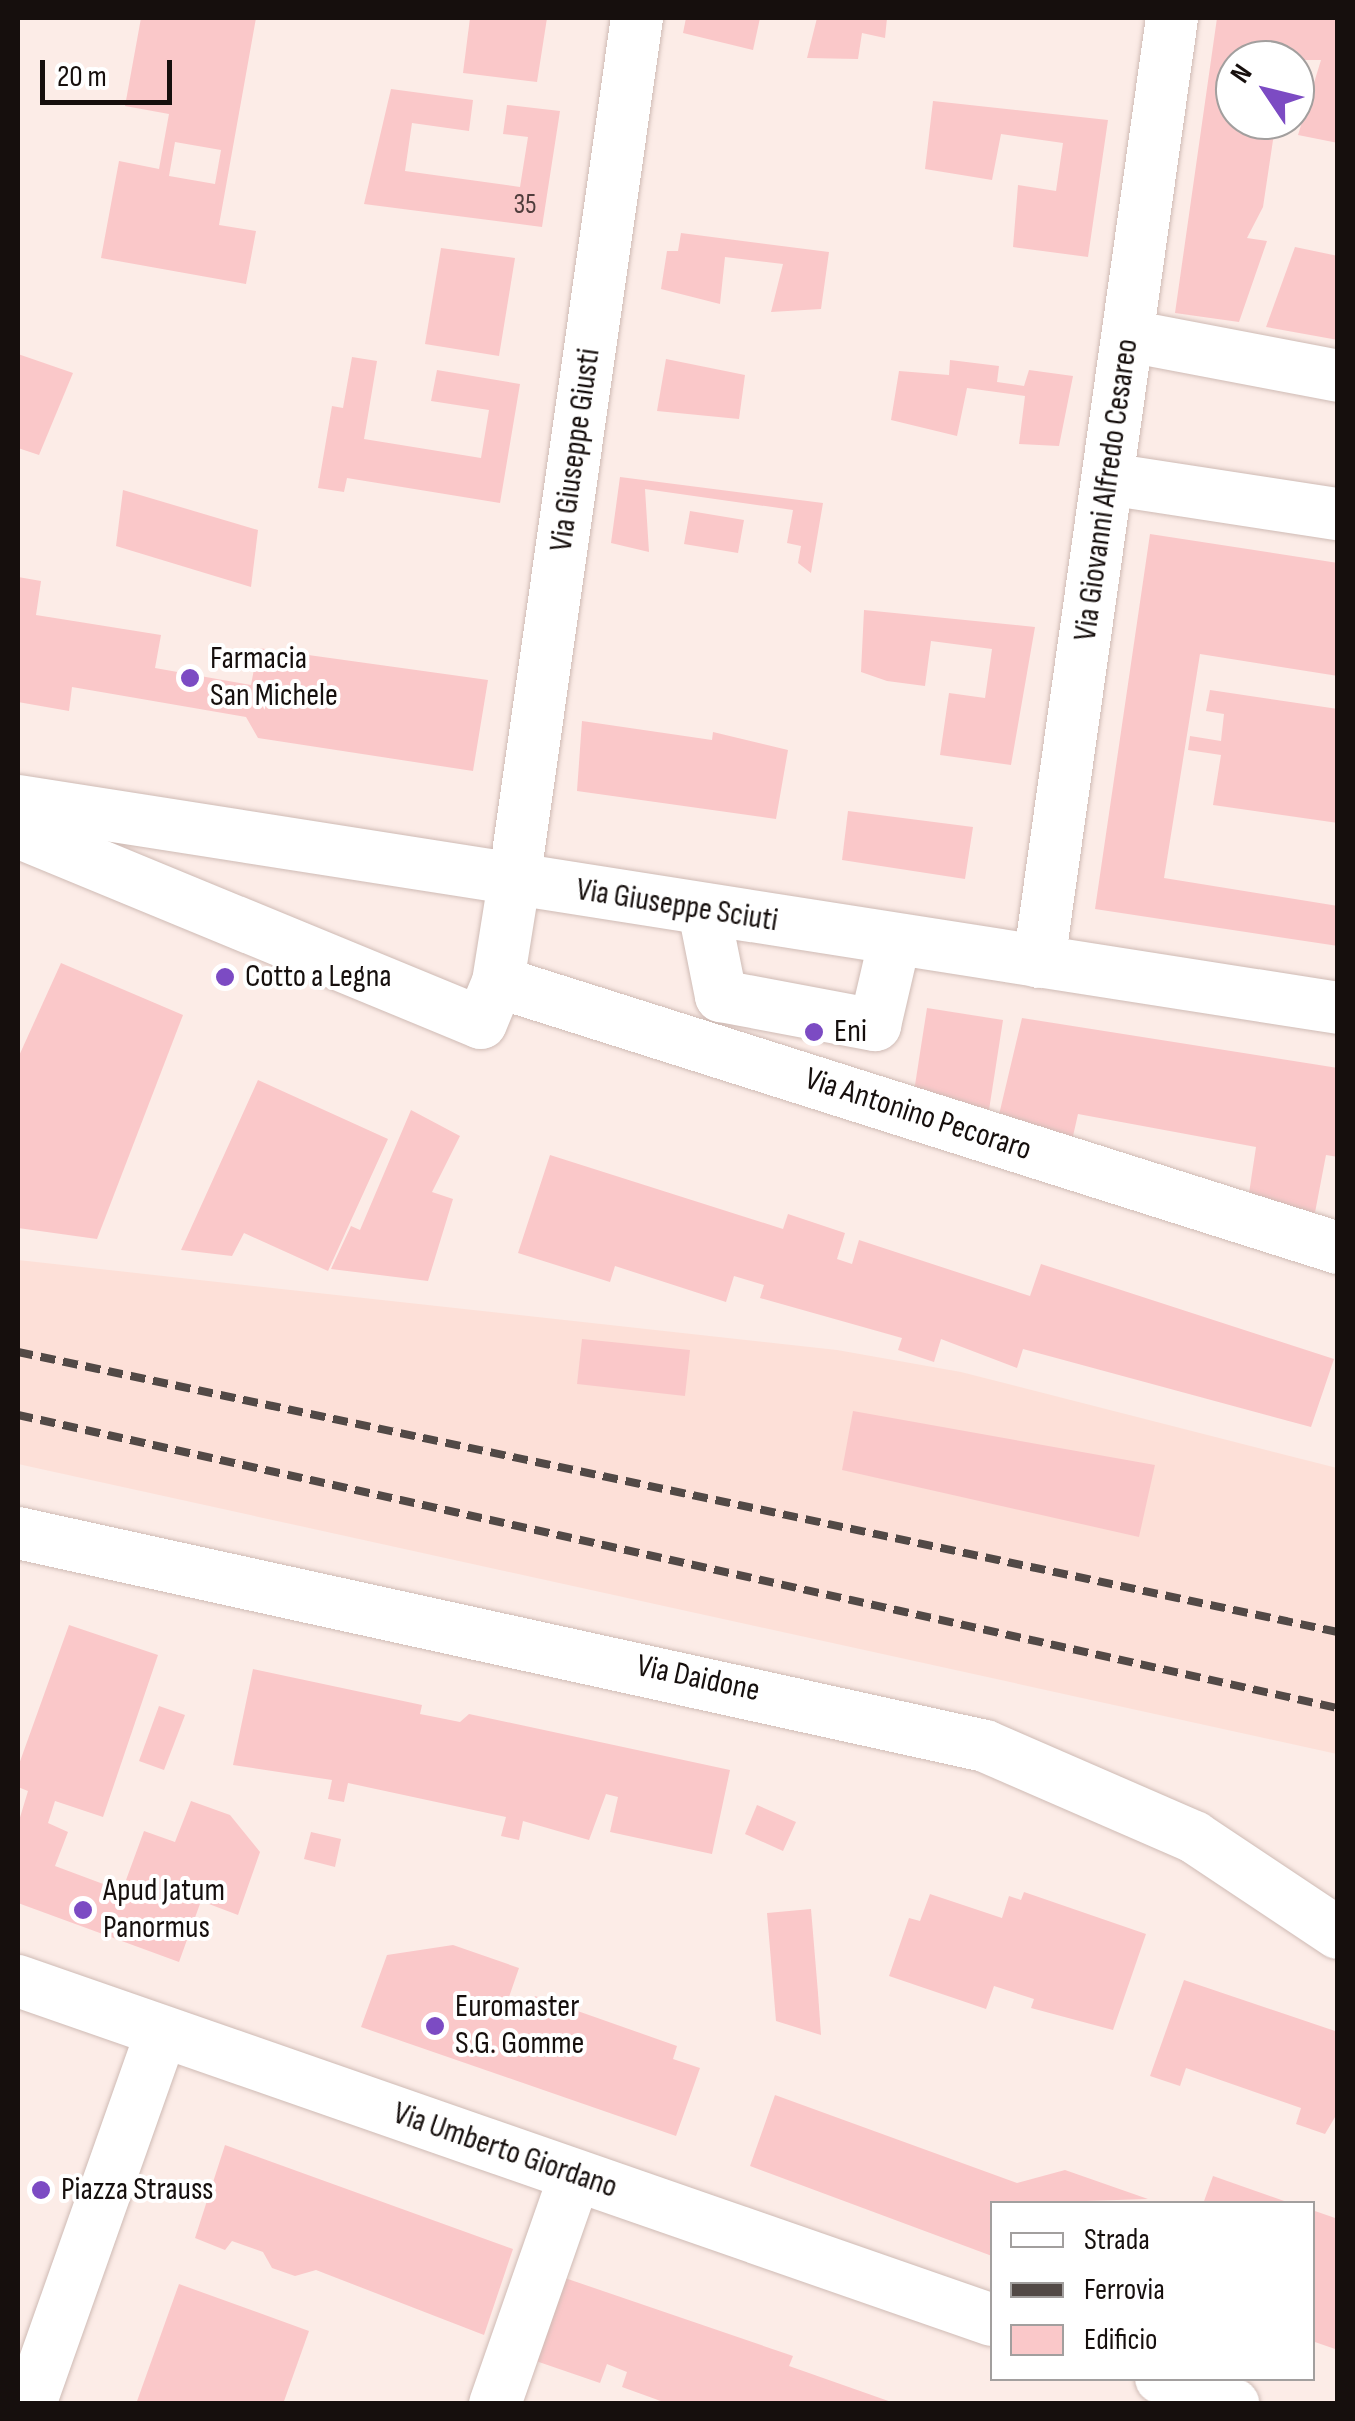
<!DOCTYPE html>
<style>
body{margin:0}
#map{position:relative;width:1355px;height:2421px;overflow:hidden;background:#fcece7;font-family:"Sofia Sans Condensed",sans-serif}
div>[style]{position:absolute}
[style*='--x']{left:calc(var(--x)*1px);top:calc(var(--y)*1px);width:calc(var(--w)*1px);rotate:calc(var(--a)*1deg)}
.built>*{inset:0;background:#fde0d8}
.building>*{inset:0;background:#fac8c9}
.roads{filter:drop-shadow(0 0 2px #cfbbb5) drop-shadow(0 0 2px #cfbbb5)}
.minor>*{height:52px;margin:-26px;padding:0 26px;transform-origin:26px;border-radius:26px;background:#fff}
.rail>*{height:8px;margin-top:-4px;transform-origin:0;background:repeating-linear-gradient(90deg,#524946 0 15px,transparent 0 23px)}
.dots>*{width:28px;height:28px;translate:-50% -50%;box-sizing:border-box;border:5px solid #fff;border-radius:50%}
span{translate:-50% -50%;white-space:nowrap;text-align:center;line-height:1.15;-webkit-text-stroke:8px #fff;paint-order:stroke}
.number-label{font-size:28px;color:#4f3d3c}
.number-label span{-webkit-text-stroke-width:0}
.street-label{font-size:32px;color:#160f0d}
.poi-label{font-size:32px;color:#160f0d}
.left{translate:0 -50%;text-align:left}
.frame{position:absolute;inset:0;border:20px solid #160f0d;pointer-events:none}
.legend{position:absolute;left:990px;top:2201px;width:325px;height:180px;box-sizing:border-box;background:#fff;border:2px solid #a29f9e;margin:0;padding:12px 18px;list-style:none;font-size:30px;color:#160f0d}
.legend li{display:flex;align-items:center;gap:20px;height:50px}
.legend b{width:50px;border:2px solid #a29f9e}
.north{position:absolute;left:1215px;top:40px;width:100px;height:100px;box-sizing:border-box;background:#fff;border:2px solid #a29f9e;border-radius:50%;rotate:305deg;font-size:28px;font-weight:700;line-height:40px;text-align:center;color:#160f0d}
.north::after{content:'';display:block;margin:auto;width:35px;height:45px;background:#7c4bc3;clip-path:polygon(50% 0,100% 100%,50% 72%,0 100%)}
.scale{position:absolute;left:40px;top:60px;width:132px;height:45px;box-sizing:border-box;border:5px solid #160f0d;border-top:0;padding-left:12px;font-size:30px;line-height:35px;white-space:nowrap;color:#160f0d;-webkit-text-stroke:8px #fff;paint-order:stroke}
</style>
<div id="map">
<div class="built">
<i style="clip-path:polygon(18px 1260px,837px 1350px,961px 1372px,1337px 1468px,1337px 1754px,18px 1464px)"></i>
</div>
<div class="building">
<i style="clip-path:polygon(evenodd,141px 18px,256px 18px,219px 225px,256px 231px,246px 284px,101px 258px,119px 161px,159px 169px,169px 114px,125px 106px,141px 18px,175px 142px,221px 150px,215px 184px,169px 176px,175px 142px)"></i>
<i style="clip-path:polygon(470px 18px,547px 18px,537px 82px,463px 73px)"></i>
<i style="clip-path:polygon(686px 18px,760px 18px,753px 50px,683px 33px)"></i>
<i style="clip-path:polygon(817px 18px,887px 18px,885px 38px,862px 33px,858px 59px,807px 58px)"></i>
<i style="clip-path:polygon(1217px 18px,1338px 18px,1338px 143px,1298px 135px,1321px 60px,1235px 60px,1235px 120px,1276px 120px,1263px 207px,1247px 238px,1267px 241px,1239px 322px,1175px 313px)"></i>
<i style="clip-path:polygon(391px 89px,473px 100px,469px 131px,412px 123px,405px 171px,520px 187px,528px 137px,503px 134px,507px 105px,560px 111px,542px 227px,364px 204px)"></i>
<i style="clip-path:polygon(933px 101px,1108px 120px,1088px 257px,1013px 247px,1018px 185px,1056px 191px,1063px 143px,1001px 134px,992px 180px,925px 169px)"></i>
<i style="clip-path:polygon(681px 233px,829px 252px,821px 309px,771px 312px,783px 264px,725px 257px,720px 304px,661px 289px,667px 251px,678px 251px)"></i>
<i style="clip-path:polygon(1295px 247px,1338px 256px,1338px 340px,1266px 327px)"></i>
<i style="clip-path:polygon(441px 248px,515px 258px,499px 356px,425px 344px)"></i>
<i style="clip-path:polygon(18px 354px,73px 373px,39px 455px,18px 448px)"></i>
<i style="clip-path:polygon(352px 357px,377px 361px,364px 439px,481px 458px,489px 410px,431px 401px,437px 370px,520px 384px,500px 503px,347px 478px,344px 492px,318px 488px,332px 406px,343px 408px)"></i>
<i style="clip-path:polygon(666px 359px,745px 375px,739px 419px,657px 411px)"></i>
<i style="clip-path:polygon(950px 360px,999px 366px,997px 382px,1024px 386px,1029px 370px,1073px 376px,1059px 446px,1019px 444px,1025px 396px,967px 388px,957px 436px,891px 420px,899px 371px,949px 375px)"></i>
<i style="clip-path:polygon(620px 477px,823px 503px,811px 573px,798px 563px,801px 546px,787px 543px,793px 510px,645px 489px,649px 552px,611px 543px)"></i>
<i style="clip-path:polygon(123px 490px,258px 530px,251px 587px,116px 546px)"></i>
<i style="clip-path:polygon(690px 511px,744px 520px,738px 553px,684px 544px)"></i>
<i style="clip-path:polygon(1150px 534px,1338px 563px,1338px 676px,1200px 654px,1164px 878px,1338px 906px,1338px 946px,1095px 909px)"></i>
<i style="clip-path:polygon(18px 577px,41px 581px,36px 615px,161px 635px,155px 668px,251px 685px,258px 648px,488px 680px,473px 771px,258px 738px,246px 717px,72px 687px,69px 711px,18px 702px)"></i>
<i style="clip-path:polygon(864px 610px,1035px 627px,1011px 765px,940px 755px,949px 693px,985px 698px,992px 649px,931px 641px,925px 686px,887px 681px,861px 672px)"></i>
<i style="clip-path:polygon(1210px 690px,1338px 709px,1338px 823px,1213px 805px,1221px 755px,1188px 750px,1190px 736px,1221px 741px,1224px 714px,1206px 711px)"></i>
<i style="clip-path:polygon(582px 721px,712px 740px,713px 732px,788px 750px,776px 819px,577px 791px)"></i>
<i style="clip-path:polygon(848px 811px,973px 827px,965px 879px,842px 860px)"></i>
<i style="clip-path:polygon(61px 963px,183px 1015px,97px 1239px,18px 1228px,18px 1058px)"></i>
<i style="clip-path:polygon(927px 1008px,1003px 1020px,989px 1110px,913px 1098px)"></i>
<i style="clip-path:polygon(1022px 1018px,1338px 1068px,1338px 1157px,1326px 1155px,1313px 1223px,1248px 1200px,1256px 1147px,1078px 1114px,1071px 1145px,998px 1119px)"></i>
<i style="clip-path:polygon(258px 1080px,388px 1139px,328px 1271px,244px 1233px,232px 1256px,181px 1250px)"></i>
<i style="clip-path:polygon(411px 1110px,460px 1136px,432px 1192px,453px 1199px,428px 1281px,331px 1269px,351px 1226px,360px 1230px)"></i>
<i style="clip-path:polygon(550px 1155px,783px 1229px,788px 1214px,845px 1233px,837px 1259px,852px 1264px,859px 1240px,1030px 1296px,1041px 1264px,1334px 1359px,1311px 1427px,1023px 1349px,1017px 1368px,941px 1339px,934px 1362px,898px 1350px,902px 1338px,760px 1298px,764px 1285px,734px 1276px,726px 1302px,615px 1266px,610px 1282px,518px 1253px)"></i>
<i style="clip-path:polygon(582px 1339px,690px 1350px,685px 1396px,577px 1384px)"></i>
<i style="clip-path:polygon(853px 1411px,1155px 1465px,1139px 1537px,842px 1470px)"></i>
<i style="clip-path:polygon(69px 1625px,158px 1655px,103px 1817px,55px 1801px,48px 1823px,68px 1832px,55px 1866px,122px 1891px,144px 1831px,175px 1842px,191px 1801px,230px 1815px,260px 1852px,238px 1915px,201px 1901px,179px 1962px,18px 1903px,18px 1824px,28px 1791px,18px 1787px,18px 1767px)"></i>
<i style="clip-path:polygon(253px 1669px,422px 1705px,420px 1714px,460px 1722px,469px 1714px,730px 1770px,712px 1854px,610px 1832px,618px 1797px,606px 1794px,589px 1840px,523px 1821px,519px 1840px,501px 1836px,506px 1817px,348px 1783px,344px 1802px,328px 1799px,332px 1780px,233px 1765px)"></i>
<i style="clip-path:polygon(159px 1706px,185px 1715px,164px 1770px,139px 1761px)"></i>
<i style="clip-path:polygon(757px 1805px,796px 1822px,783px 1851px,745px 1834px)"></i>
<i style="clip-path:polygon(311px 1832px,341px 1839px,335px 1867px,304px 1859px)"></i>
<i style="clip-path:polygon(1024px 1892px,1146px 1934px,1113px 2030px,1031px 2008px,1034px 1999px,994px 1986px,986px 2009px,889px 1976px,909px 1918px,920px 1921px,930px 1894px,1002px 1918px,1009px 1896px,1021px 1900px)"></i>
<i style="clip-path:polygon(811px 1909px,818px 1993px,821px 2035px,776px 2021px,767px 1913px)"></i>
<i style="clip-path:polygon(453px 1945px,519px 1968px,509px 1997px,532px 2004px,535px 1996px,677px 2046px,673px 2059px,700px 2068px,676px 2136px,361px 2027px,387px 1955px)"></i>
<i style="clip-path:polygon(1184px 1980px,1338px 2032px,1338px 2112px,1325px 2134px,1296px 2124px,1301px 2108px,1186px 2068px,1180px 2086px,1150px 2076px)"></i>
<i style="clip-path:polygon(775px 2095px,1017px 2183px,1065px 2170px,1148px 2199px,992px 2204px,992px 2256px,750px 2166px)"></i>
<i style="clip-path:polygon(225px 2145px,513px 2249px,484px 2335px,316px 2270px,295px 2276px,272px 2268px,263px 2252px,232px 2241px,225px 2250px,195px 2238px)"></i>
<i style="clip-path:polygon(1213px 2176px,1290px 2203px,1290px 2204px,1203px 2204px)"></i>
<i style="clip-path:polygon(1312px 2210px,1338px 2219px,1338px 2350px,1312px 2341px)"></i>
<i style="clip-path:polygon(562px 2277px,793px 2356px,789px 2366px,897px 2404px,669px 2404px,622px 2387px,627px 2372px,607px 2364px,600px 2383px,533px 2360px)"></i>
<i style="clip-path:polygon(179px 2284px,309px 2331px,283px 2404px,136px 2404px)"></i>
</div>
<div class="roads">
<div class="minor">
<i style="--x:1129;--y:336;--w:213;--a:10.8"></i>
<i style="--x:1108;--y:479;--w:233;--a:8.7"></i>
<i style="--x:18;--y:801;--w:1336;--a:8.91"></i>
<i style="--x:25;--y:835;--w:493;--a:22.4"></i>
<i style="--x:481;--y:1023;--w:44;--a:-67.5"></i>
<i style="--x:498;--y:982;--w:101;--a:-80.9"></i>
<i style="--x:514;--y:882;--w:873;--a:-81.9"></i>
<i style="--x:704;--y:911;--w:87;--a:78.7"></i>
<i style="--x:721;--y:996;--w:157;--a:10.7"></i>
<i style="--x:875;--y:1025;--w:88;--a:-76.9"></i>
<i style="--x:1039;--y:962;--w:953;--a:-81.98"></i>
<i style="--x:498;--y:982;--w:881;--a:17.57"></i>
<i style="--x:18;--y:1533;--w:990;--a:12.42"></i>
<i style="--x:985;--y:1746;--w:228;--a:23.5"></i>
<i style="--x:1194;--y:1837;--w:173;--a:33.7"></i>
<i style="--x:18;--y:1981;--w:1031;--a:19.19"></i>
<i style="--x:1161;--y:2378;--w:77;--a:19.9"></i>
<i style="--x:30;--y:2404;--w:395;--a:-70.5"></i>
<i style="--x:495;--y:2404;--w:242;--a:-70.7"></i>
</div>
</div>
<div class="rail">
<i style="--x:18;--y:1352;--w:1349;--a:11.98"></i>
<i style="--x:18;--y:1415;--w:1352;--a:12.52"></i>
</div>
<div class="dots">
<i style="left:190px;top:678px;background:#7c4bc3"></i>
<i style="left:225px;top:977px;background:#7c4bc3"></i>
<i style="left:814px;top:1032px;background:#7c4bc3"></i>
<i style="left:83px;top:1910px;background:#7c4bc3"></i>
<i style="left:435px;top:2026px;background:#7c4bc3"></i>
<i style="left:41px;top:2190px;background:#7c4bc3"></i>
</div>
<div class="number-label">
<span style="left:525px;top:205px">35</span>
</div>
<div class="street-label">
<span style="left:576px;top:450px;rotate:-82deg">Via Giuseppe Giusti</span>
<span style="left:1107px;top:490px;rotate:-82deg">Via Giovanni Alfredo Cesareo</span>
<span style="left:677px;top:906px;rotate:9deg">Via Giuseppe Sciuti</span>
<span style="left:918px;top:1115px;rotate:18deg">Via Antonino Pecoraro</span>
<span style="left:698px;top:1679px;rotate:12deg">Via Daidone</span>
<span style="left:505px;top:2151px;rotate:19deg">Via Umberto Giordano</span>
</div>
<div class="poi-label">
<span class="left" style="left:210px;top:678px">Farmacia<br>San Michele</span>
<span class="left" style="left:245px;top:977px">Cotto a Legna</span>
<span class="left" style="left:834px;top:1032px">Eni</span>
<span class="left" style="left:103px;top:1910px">Apud Jatum<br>Panormus</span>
<span class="left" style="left:455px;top:2026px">Euromaster<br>S.G. Gomme</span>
<span class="left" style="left:61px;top:2190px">Piazza Strauss</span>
</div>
<div class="frame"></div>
<ul class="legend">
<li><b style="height:12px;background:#fff"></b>Strada</li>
<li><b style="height:12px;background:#524946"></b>Ferrovia</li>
<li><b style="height:28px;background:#fac8c9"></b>Edificio</li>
</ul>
<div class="north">N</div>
<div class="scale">20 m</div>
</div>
